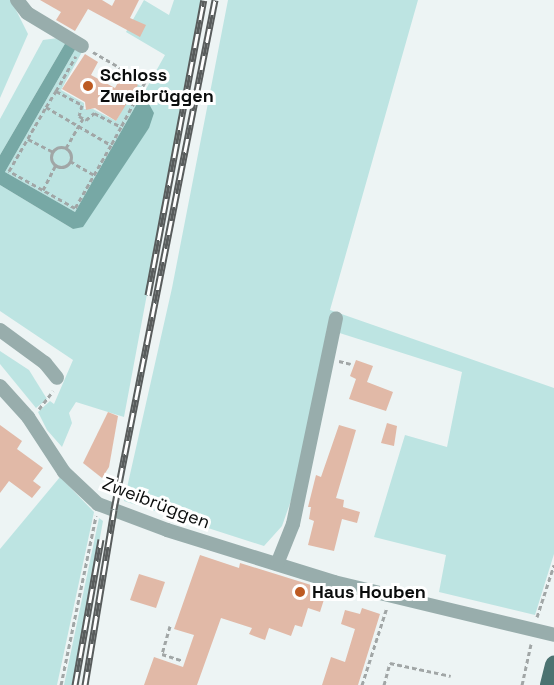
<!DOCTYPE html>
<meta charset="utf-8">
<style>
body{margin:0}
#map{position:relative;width:554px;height:685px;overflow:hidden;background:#edf4f4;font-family:"Space Grotesk",sans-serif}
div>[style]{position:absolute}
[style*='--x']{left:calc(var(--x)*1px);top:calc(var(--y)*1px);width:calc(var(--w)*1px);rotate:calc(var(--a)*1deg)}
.green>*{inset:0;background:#bde4e2}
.water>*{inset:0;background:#77a8a5}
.building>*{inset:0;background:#e1b9a7}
.path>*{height:3px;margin-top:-1.5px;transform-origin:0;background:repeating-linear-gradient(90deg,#a1a6a6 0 4.5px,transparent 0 7.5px)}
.path>.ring{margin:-1.5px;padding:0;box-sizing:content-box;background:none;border:3px solid #a1a6a6;border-radius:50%}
.minor>*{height:14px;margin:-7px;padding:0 7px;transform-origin:7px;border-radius:7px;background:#98adac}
.major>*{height:18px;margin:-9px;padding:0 9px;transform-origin:9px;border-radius:9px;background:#4c7371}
.rail>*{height:7px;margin-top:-3.5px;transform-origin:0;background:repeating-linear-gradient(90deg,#fff 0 14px,#585c5c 0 28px);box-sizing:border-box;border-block:2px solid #585c5c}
.dots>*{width:16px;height:16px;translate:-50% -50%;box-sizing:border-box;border:3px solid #fff;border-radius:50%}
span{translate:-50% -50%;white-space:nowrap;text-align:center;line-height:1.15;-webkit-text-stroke:6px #fff;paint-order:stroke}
.poi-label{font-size:18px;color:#0b0d0d;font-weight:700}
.left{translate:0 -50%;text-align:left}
.street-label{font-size:18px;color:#0b0d0d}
</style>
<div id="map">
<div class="green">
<i style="clip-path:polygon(0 0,11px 0,28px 34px,0 98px)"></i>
<i style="clip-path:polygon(144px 0,169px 15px,174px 0,202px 0,124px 417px,76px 402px,69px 413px,72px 423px,62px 447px,47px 430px,38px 412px,50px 401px,54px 404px,73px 360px,0 311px,0 185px,73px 229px,149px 128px,147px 95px,143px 93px,75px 212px,5px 172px,76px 48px,82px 52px,61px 90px,84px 103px,84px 109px,93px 109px,116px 121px,137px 84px,146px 89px,165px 55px,126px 32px)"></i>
<i style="clip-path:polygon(228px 0,418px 0,330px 310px,554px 388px,554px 554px,535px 615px,439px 592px,446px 555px,374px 537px,405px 435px,447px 447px,462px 372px,327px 329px,300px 475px,282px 526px,264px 546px,124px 501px,172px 288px)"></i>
<i style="clip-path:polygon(58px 38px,66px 42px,0 155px,0 119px,43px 40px)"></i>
<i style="clip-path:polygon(0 351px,29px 370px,47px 399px,36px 408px,0 364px)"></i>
<i style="clip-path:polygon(60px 477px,94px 512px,57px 685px,0 685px,0 549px)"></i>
<i style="clip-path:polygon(99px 518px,103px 521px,73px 685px,64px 685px)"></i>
</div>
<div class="water">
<i style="clip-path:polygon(66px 42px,76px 48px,5px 172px,75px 212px,143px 93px,154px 113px,149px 128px,83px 227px,73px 229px,0 185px,0 155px)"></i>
</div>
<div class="building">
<i style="clip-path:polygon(40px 0,102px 0,112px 6px,115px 0,139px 0,130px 18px,146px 25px,140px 37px,88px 9px,75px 31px,56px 20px,61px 12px)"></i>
<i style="clip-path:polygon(85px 54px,98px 62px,91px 75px,115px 88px,122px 75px,138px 85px,116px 121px,95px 108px,86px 110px,85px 102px,62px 89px)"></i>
<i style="clip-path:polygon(356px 360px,373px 366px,367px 382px,393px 392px,386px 411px,349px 399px,356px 379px,350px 376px)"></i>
<i style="clip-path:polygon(108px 412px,118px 416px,109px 467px,102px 478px,83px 463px)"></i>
<i style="clip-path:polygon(387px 423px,397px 426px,394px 446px,381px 443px)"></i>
<i style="clip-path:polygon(0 425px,22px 441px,17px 449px,43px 468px,33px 481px,41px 487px,32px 498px,9px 481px,0 493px)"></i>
<i style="clip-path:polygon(339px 425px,356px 430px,336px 498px,344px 500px,343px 507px,360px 512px,357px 523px,342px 519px,334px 551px,308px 545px,314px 521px,309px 519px,311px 507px,308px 507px,316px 475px,321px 477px)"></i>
<i style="clip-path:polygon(200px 555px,239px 568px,240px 563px,327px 590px,320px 612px,308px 608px,302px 627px,295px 625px,291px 636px,269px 628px,265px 640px,249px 634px,252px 628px,221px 618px,197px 685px,144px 685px,154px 657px,183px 667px,194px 635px,174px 629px)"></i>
<i style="clip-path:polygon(139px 574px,165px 582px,156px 608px,130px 600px)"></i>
<i style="clip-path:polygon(362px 608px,380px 614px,358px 685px,322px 685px,331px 657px,345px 662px,355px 629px,341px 624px,345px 610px,360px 614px)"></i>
</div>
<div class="path">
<i style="--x:93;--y:52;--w:60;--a:30"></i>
<i style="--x:145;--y:82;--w:51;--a:118.1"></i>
<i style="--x:56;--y:91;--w:40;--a:-60.3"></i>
<i style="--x:46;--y:107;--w:75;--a:30.3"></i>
<i style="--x:111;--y:145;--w:73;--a:119.7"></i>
<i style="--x:75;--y:208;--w:76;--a:-150.7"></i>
<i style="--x:9;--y:171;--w:74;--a:-60"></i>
<i style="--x:46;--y:107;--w:19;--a:-58"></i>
<i style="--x:56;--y:91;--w:30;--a:28"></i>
<i style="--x:82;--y:105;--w:11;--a:105"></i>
<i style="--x:79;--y:116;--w:8;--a:30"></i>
<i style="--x:86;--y:120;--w:11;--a:-41"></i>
<i style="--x:94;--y:113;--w:30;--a:27"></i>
<i style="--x:121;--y:127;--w:21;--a:119"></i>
<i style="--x:28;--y:139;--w:28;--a:27"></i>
<i class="ring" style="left:51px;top:147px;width:17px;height:17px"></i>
<i style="--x:66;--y:148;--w:34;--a:-60"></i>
<i style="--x:70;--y:161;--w:28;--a:30"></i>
<i style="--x:43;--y:190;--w:28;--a:-63"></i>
<i style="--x:339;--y:361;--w:12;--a:14"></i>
<i style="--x:39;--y:409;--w:23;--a:-52"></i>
<i style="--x:537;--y:617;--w:55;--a:-71.9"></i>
<i style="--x:170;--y:626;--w:29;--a:106"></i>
<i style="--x:162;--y:654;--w:20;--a:18"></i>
<i style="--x:61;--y:685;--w:173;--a:-78.3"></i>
<i style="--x:362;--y:685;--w:82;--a:-72.2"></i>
<i style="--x:384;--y:685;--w:23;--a:-75"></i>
<i style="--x:390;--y:663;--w:62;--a:12"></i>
<i style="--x:522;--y:685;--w:42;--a:-77.6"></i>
</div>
<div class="minor">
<i style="--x:17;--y:0;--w:16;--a:52"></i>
<i style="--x:27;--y:13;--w:64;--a:31"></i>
<i style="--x:0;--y:330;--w:56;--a:36.3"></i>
<i style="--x:45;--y:363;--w:19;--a:51"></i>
<i style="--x:0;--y:386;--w:42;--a:47.9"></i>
<i style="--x:28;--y:417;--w:66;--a:56.8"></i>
<i style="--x:64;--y:472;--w:47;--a:43.3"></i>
<i style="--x:98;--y:504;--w:74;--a:20.6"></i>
<i style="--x:167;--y:530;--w:175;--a:17.3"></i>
<i style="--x:334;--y:582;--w:226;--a:13.5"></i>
<i style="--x:277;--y:564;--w:43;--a:-68.2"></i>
<i style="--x:293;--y:524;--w:210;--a:-78.2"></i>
</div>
<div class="major">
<i style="--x:549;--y:685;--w:21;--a:-76"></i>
</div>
<div class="rail">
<i style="--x:148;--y:295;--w:300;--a:-79.3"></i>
<i style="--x:75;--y:685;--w:148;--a:-79.9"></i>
<i style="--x:85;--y:685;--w:178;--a:-80.6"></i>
<i style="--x:114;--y:509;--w:519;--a:-78.78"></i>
</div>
<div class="dots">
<i style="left:88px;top:86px;background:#bd5a22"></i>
<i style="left:300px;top:592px;background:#bd5a22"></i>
</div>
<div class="poi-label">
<span class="left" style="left:100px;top:86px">Schloss<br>Zweibrüggen</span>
<span class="left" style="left:312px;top:592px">Haus Houben</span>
</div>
<div class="street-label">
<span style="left:156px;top:503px;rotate:21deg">Zweibrüggen</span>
</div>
</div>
